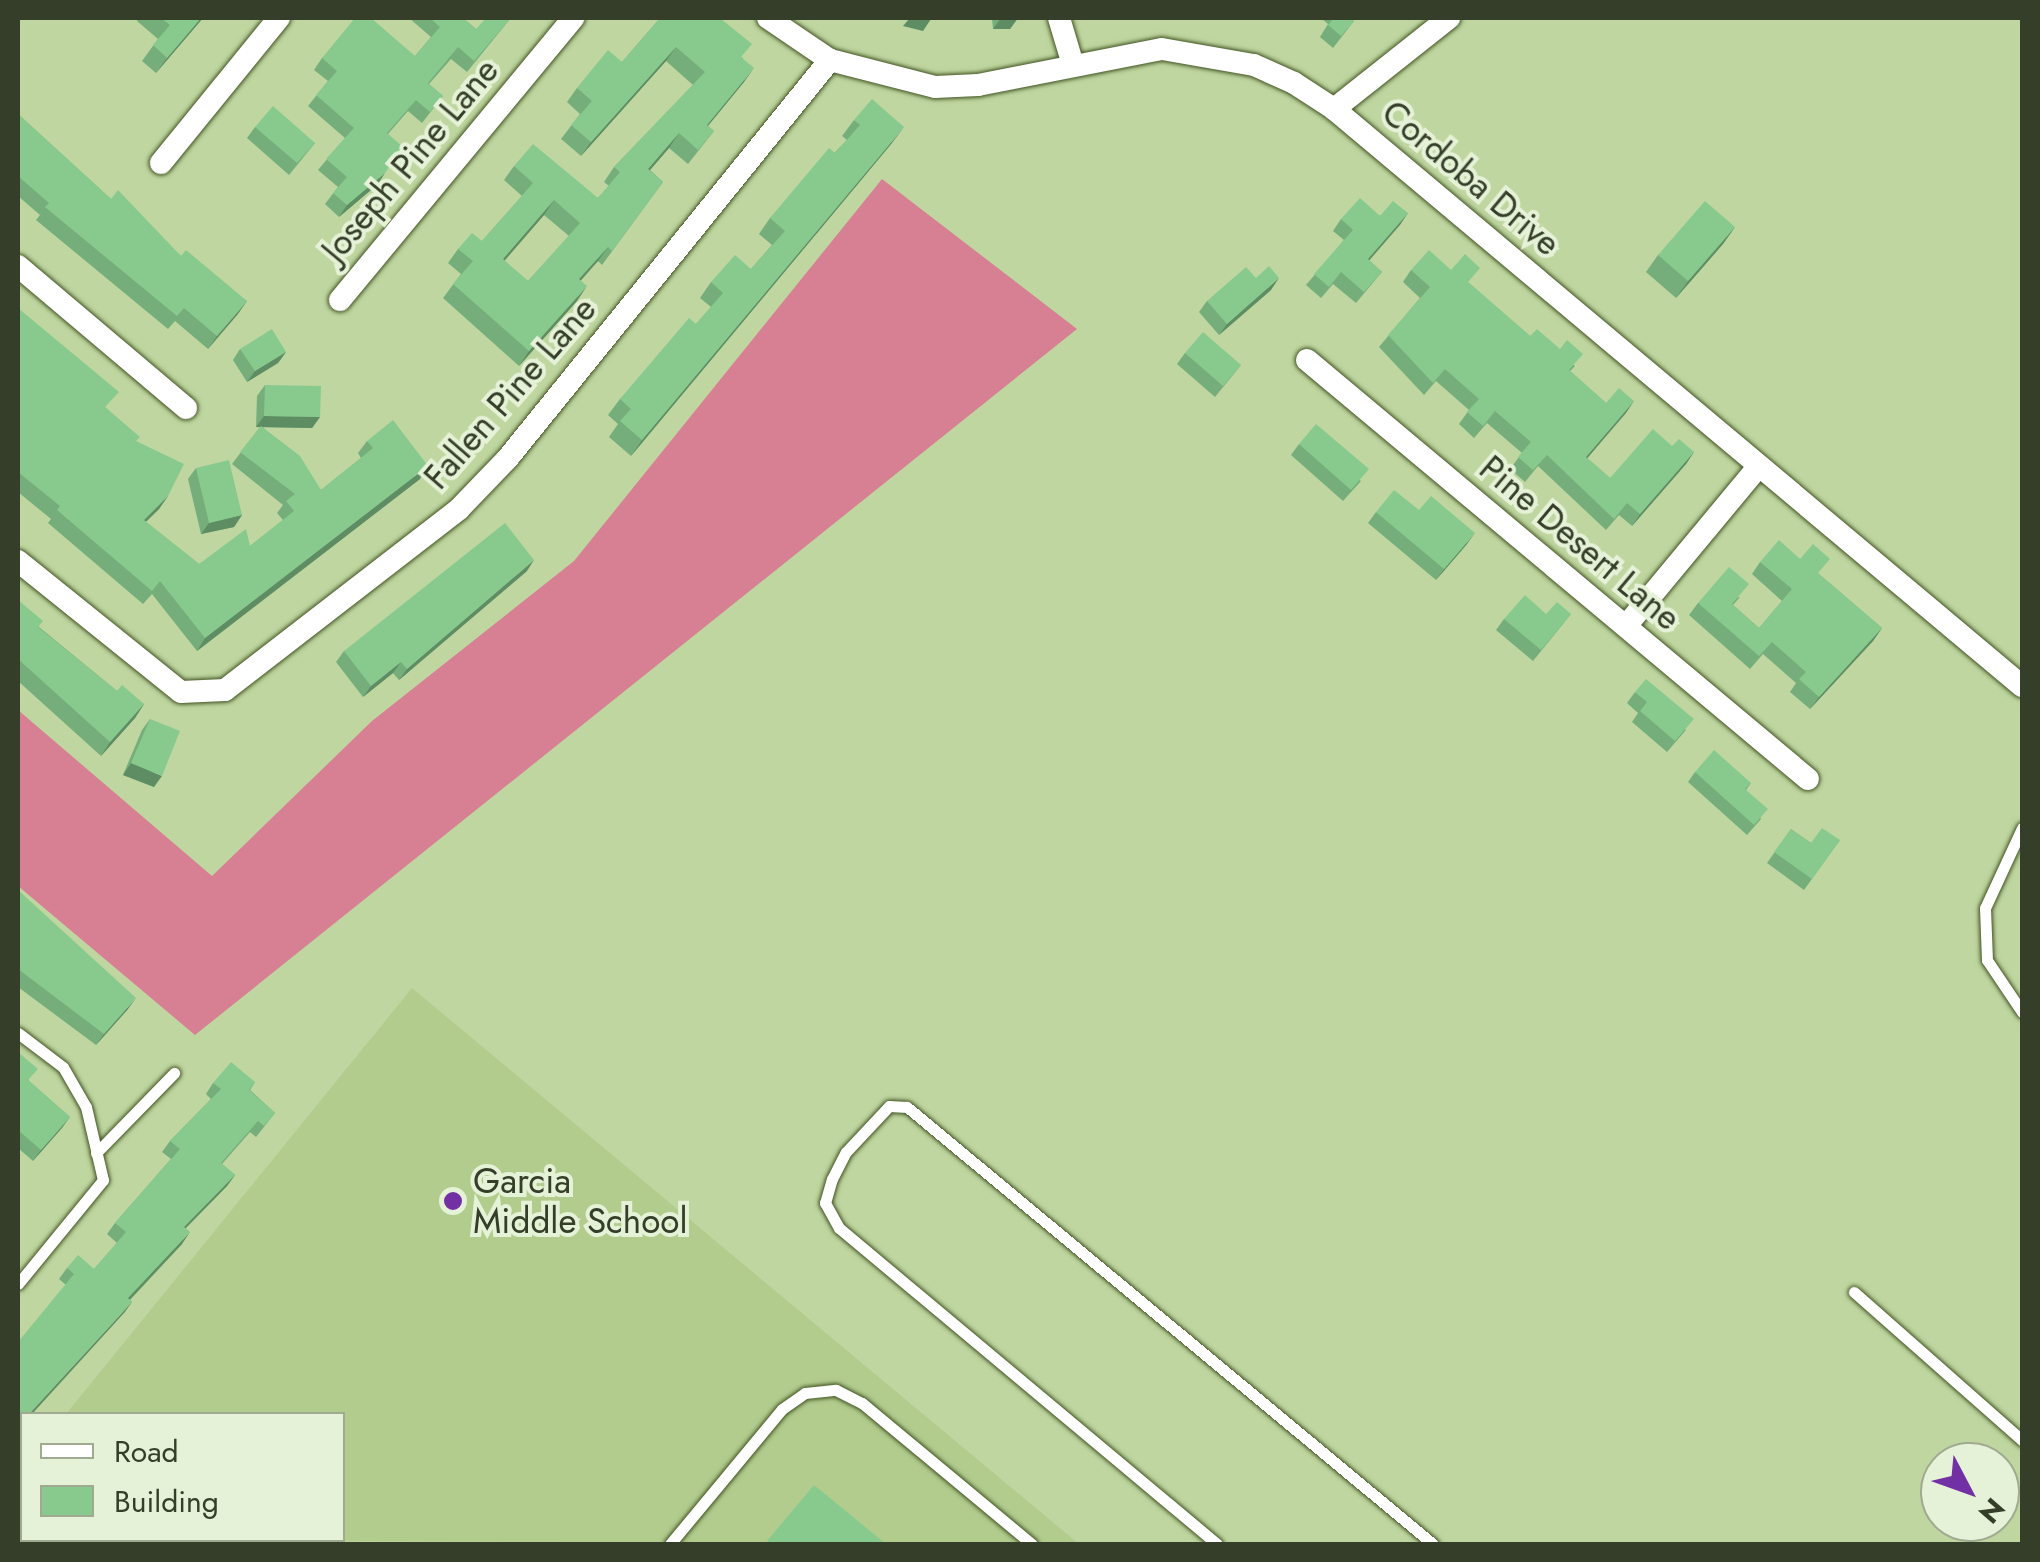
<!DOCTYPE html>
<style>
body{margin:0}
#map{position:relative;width:2040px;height:1562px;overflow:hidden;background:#bfd6a0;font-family:Jost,sans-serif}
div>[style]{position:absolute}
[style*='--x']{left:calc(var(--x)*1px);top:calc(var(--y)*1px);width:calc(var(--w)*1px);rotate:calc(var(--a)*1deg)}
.built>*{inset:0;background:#b2cc8e}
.forest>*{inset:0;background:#d78093}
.roads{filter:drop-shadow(0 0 2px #425423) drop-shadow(0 0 2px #425423)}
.service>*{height:11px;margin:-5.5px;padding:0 5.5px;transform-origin:5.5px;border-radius:5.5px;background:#fff}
.minor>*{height:22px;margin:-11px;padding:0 11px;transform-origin:11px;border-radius:11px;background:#fff}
.wall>*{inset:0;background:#75ae7a}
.shaded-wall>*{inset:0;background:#5f8d63}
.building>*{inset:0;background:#88ca8e}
.dots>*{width:28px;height:28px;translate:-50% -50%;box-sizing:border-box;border:5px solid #e6f2d7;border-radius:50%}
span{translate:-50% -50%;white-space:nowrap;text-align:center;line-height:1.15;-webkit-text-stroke:8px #e6f2d7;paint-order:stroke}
.street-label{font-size:35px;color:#353e28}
.poi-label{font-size:35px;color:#353e28}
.left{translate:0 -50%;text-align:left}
.frame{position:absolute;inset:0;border:20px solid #353e28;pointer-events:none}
.legend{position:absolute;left:20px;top:1412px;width:325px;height:130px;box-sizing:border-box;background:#e6f2d7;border:2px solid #9faa91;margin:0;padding:12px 18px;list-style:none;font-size:30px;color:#353e28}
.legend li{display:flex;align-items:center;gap:20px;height:50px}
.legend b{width:50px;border:2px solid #9faa91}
.north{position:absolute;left:1920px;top:1442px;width:100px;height:100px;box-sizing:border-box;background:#e6f2d7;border:2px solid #9faa91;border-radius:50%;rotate:131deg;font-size:28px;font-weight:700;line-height:40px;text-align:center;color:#353e28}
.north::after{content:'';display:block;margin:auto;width:35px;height:45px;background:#7230a5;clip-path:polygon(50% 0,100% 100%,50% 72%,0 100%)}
</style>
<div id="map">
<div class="built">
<i style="clip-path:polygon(412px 988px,1079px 1544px,75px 1540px,342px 1540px,342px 1414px,66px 1414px)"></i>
</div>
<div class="forest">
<i style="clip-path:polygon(882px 179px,1077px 329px,195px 1035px,18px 886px,18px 710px,212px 876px,372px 721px,574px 561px)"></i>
</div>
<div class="roads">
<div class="service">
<i style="--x:2022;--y:828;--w:88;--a:114.8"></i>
<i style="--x:1985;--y:908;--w:52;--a:87.8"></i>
<i style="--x:1987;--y:960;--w:63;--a:56.1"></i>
<i style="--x:18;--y:1033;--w:56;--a:37.1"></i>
<i style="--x:63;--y:1067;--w:46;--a:60.1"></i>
<i style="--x:86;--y:1107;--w:75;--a:76.9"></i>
<i style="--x:103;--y:1180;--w:134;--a:129.3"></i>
<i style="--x:96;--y:1153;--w:112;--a:-45.7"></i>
<i style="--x:1854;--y:1292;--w:224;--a:41.4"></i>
<i style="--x:670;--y:1544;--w:175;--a:-50.3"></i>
<i style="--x:782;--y:1409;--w:28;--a:-35"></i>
<i style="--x:805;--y:1393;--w:31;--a:-6"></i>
<i style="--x:836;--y:1390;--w:29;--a:27"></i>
<i style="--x:862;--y:1403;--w:221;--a:39.7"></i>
<i style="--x:1217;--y:1544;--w:493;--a:-140.1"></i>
<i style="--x:839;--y:1228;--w:29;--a:-119"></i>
<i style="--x:825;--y:1203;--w:25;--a:-74"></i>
<i style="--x:832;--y:1179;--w:30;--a:-63"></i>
<i style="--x:846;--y:1152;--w:63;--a:-46.9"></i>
<i style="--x:889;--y:1106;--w:18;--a:3"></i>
<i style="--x:907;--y:1107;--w:684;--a:39.72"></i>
</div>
<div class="minor">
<i style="--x:768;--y:18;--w:75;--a:34.1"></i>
<i style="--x:830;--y:60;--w:108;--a:14.4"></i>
<i style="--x:935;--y:87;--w:43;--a:-2.7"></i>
<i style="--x:978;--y:85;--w:187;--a:-11.1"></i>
<i style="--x:1162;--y:49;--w:93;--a:9.9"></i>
<i style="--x:1254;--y:65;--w:44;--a:24.2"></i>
<i style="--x:1294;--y:83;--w:48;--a:33"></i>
<i style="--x:1334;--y:109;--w:898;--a:39.99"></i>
<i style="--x:1059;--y:18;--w:49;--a:73.4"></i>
<i style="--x:1334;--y:109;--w:147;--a:-38.4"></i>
<i style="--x:161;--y:163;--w:187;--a:-50.9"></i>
<i style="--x:18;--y:266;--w:220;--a:40.2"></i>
<i style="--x:340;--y:300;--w:366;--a:-50.4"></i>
<i style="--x:1307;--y:360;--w:653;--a:39.91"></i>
<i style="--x:18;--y:561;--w:209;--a:38.8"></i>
<i style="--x:181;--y:692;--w:44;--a:-2.6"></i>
<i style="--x:225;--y:690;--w:296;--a:-37.7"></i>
<i style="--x:459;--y:509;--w:71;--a:-46.1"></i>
<i style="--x:508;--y:458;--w:512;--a:-51.03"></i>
<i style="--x:1626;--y:626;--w:208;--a:-50.3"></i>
</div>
</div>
<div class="wall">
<i style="clip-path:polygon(139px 18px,203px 18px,156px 73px,142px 61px,158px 39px,137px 21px)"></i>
<i style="clip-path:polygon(409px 18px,463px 18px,476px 29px,510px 19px,467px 72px,451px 59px,429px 84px,443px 96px,422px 123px,408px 111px,388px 134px,378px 184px,339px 217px,325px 204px,338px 187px,318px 170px,345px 138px,308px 106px,328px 81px,314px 70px,322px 58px,415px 56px,431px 37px)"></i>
<i style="clip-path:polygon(evenodd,660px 18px,743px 58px,744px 82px,708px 126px,714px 131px,688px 164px,669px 148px,650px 170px,663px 182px,602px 265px,598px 261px,580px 280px,577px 301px,519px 366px,443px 298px,461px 274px,448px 263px,458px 249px,482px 241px,522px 196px,504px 180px,514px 166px,598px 198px,609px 186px,604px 182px,614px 167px,693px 85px,666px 61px,581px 156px,561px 139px,580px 114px,567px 102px,577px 88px,622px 62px,660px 18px,544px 215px,569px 236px,528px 281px,504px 261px,544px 215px)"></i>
<i style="clip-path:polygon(992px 18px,1018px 18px,1010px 29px,993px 29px)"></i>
<i style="clip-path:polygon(1321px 18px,1349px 18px,1354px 21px,1333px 48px,1320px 37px,1328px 24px)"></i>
<i style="clip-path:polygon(18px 114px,111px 199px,181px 256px,247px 301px,208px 349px,175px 321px,168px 329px,36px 220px,40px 215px,18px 196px)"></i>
<i style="clip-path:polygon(854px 120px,892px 143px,631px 456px,609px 437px,618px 424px,608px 415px,620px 399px,696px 324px,711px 307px,700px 298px,711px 282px,751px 269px,772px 245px,759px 234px,770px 218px,847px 140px,842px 136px)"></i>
<i style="clip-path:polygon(255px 127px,315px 143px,289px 175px,247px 138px)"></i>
<i style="clip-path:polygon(1408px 213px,1369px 260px,1382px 272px,1356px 303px,1333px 284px,1321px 298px,1306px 285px,1344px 240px,1333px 231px,1341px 219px)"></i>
<i style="clip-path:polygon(1735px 227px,1723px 244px,1676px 298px,1646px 272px,1658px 255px)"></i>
<i style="clip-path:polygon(1411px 270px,1451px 270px,1469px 283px,1530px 336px,1575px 366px,1570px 371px,1606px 403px,1634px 401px,1587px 458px,1610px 478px,1672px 446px,1694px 452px,1686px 464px,1632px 526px,1619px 515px,1606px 530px,1538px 466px,1525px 482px,1510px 469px,1522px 453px,1487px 423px,1474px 438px,1459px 424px,1469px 410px,1436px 381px,1424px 395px,1379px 347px,1420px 298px,1403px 282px)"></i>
<i style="clip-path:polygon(1256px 278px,1271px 290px,1219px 335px,1199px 312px,1207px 301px)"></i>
<i style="clip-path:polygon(18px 308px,136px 442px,168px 496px,159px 509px,146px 522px,199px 564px,250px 546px,283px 520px,277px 513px,283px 505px,232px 464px,260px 427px,256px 427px,257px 396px,265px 385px,320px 417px,312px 428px,263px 427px,321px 490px,361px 458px,358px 453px,367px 441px,420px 479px,197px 651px,152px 594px,143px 604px,48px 523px,51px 519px,18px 492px)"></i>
<i style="clip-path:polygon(240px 349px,286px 352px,278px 363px,247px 382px,233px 360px)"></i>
<i style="clip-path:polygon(1185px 353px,1241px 365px,1215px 397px,1177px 364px)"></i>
<i style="clip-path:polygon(1299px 444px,1361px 481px,1343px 501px,1291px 455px)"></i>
<i style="clip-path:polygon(196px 468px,242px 515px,234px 527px,201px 534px,188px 479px)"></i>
<i style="clip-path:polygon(1376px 512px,1467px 544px,1436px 580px,1368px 523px)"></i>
<i style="clip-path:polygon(1760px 562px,1819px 574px,1882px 628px,1873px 641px,1810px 709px,1790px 692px,1796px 683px,1763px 654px,1750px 669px,1689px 615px,1698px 603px,1740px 597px,1733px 605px,1759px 628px,1782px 601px,1752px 574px)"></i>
<i style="clip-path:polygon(527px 571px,399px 680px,393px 673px,363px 697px,336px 662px,344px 651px)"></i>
<i style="clip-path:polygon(18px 600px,39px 627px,117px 691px,144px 704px,135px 718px,101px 756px,18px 681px)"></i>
<i style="clip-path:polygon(1546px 614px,1571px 614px,1533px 661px,1496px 630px,1504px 619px)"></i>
<i style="clip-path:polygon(1635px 692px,1686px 730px,1667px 752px,1632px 722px,1638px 713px,1627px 703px)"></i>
<i style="clip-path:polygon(150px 719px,154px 787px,123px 775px,142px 730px)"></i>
<i style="clip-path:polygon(1695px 772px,1751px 783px,1746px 790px,1761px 819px,1747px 835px,1688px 782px)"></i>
<i style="clip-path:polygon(1791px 829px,1811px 843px,1840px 840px,1804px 890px,1767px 863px)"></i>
<i style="clip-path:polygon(18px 890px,128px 1009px,96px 1045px,18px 987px)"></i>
<i style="clip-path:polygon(18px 1052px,29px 1081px,70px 1117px,33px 1161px,18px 1148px)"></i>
<i style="clip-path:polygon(255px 1082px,250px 1090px,275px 1113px,256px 1137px,250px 1132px,222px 1164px,235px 1175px,227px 1186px,185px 1229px,182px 1244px,130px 1300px,132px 1302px,124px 1313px,66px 1285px,59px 1279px,67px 1268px,94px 1269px,117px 1243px,107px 1234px,115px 1223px,171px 1159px,162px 1152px,170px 1141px,211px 1099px,206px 1094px,213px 1083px)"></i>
</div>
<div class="shaded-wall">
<i style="clip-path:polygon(201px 18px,203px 18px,156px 73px,167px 58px)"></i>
<i style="clip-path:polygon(910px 18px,926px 18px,931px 19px,923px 31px,903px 26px)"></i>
<i style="clip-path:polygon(1001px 18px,1018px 18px,1010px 29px,993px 29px)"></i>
<i style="clip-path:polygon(676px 47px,666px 61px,581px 156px,591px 142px)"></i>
<i style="clip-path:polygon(754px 68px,744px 82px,697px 139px,707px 125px)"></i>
<i style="clip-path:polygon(904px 127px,892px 143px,631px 456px,642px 440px)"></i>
<i style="clip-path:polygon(679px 133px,669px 148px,638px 184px,648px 169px)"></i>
<i style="clip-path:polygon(385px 173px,378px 184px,339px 217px,347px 205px)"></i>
<i style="clip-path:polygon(554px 200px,544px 215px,493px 274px,503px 259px)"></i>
<i style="clip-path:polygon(1408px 213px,1400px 225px,1360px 271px,1368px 259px)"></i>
<i style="clip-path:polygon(1735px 227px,1723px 244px,1676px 298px,1688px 281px)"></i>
<i style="clip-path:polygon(608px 247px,598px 261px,569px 294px,579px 279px)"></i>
<i style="clip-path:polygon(1279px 278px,1271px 290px,1219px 335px,1227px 324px)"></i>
<i style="clip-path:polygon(587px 286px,577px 301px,519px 366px,529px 351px)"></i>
<i style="clip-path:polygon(247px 301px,238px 314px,208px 349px,217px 336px)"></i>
<i style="clip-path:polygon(286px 352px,278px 363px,247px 382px,255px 371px)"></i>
<i style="clip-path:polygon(1634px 401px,1626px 413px,1578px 469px,1586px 457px)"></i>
<i style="clip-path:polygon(264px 416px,320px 417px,312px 428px,256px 427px)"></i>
<i style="clip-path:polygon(1694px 452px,1686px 464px,1632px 526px,1640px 514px)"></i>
<i style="clip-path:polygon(428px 466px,420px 479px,197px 651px,205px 638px)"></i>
<i style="clip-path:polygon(168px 496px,159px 509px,135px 532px,144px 520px)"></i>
<i style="clip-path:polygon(242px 515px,234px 527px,201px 534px,209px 523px)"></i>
<i style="clip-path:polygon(1475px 533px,1467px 544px,1436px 580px,1444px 569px)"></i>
<i style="clip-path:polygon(534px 560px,527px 571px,399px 680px,407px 669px)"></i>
<i style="clip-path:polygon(1882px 628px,1873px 641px,1810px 709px,1819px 697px)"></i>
<i style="clip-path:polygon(401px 662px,393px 673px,363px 697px,371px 686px)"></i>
<i style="clip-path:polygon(144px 704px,135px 718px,101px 756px,110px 742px)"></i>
<i style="clip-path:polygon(131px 763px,162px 776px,154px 787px,123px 775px)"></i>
<i style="clip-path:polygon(136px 998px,128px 1009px,96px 1045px,104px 1034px)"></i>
<i style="clip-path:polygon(70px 1117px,62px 1128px,33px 1161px,41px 1150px)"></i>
<i style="clip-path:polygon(235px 1175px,227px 1186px,176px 1238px,184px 1227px)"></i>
<i style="clip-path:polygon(190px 1232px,182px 1244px,120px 1310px,128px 1298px)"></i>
<i style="clip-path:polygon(132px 1302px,124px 1313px,32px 1414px,29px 1414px)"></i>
</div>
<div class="building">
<i style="clip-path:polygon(161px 18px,201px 18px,167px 58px,153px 45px,170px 25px)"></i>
<i style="clip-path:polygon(355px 18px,371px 18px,415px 56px,440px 27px,430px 18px,463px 18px,476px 29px,486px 18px,509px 18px,510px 19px,474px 61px,458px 47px,428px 83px,443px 96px,430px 112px,416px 100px,387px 133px,403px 147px,385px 173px,347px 205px,333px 193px,347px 177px,326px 159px,354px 128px,316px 95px,337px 71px,322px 58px)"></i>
<i style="clip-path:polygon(evenodd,660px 18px,720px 18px,752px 44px,741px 57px,754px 68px,707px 125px,714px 131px,698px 150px,679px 133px,648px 169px,663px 182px,612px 251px,608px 247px,579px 279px,587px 286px,529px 351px,453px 284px,473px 261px,458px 249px,472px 233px,482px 241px,533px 183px,514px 166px,533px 144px,598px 198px,620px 172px,614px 167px,705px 72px,676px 47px,591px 142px,571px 125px,592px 101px,577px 88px,594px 67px,608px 50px,622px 62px,660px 18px,554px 200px,580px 223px,528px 281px,503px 259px,554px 200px)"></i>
<i style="clip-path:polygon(1334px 18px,1349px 18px,1354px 21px,1341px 36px,1328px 25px)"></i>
<i style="clip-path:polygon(872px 99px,904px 127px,642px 440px,620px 421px,631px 409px,620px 399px,689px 318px,696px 324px,723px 293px,711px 282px,735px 255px,751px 269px,785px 231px,770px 218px,829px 148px,835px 153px,860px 125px,854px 120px)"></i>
<i style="clip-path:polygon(273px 106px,315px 143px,297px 163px,255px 127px)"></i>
<i style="clip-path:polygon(18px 114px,111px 199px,118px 190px,181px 256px,186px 250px,247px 301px,217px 336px,184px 308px,177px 316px,45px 207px,49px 203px,18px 176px)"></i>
<i style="clip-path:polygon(1360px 198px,1380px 216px,1393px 201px,1408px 213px,1368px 259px,1382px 272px,1364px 292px,1341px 272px,1329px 287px,1314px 274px,1353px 230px,1341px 219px)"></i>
<i style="clip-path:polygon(1705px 201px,1735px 227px,1688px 281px,1658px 255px)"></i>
<i style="clip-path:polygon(1429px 250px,1451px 270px,1465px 254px,1480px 268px,1468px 282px,1530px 336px,1537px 329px,1560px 349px,1567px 340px,1583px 354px,1569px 370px,1606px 403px,1619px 388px,1634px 401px,1586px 457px,1610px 478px,1653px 429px,1672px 446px,1679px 439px,1694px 452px,1640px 514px,1627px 503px,1614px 519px,1547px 455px,1533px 470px,1518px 457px,1531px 442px,1495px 411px,1483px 426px,1467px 412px,1479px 399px,1445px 369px,1433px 383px,1388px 335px,1430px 287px,1411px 270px)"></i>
<i style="clip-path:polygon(1269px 266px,1279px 278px,1227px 324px,1207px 301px,1246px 267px,1256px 278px)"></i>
<i style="clip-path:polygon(18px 308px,119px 392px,105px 407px,140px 437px,136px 441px,184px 464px,168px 496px,144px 520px,199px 564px,246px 529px,250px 546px,294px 511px,286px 501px,295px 494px,240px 452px,261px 426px,300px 456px,321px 490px,373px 448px,367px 441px,393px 420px,428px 466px,205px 638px,160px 581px,152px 591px,57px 510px,60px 506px,18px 472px)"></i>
<i style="clip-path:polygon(272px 329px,286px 352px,255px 371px,240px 349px)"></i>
<i style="clip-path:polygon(1203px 332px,1241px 365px,1223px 386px,1185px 353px)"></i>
<i style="clip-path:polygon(265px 385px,321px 386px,320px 417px,264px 416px)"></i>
<i style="clip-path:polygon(1316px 424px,1369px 469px,1351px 490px,1299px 444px)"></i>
<i style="clip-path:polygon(229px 460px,242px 515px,209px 523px,196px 468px)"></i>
<i style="clip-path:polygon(1394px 490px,1419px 510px,1431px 496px,1475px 533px,1444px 569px,1376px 512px)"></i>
<i style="clip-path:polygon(505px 523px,534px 560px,407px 669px,401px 662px,371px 686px,344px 651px)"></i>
<i style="clip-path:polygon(1779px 540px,1800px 559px,1813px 544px,1830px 559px,1818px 573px,1882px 628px,1819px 697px,1799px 679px,1806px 672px,1772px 642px,1759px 656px,1698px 603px,1729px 567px,1749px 584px,1732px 604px,1759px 628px,1792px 589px,1760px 562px)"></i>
<i style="clip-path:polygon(1525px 595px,1546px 614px,1557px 602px,1571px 614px,1541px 650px,1504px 619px)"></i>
<i style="clip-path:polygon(18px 600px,43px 621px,38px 627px,117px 691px,122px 685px,144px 704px,110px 742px,18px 659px)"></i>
<i style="clip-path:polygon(1646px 679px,1694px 719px,1675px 741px,1640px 711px,1647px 702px,1635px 692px)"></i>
<i style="clip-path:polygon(150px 719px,180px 731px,162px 776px,131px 763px)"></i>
<i style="clip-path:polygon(1714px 750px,1751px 783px,1745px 789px,1768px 809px,1754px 825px,1695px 772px)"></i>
<i style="clip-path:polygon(1822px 828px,1840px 840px,1812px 879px,1774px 852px,1791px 829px,1811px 843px)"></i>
<i style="clip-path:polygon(18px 890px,136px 998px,104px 1034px,18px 969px)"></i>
<i style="clip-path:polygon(18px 1052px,38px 1069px,28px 1080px,70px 1117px,41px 1150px,18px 1130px)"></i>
<i style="clip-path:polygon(231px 1062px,255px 1082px,249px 1090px,275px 1113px,264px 1126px,258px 1121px,221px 1163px,235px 1175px,184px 1227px,190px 1232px,128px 1298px,132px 1302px,29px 1414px,22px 1414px,22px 1422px,18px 1428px,18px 1342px,74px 1274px,67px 1268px,78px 1255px,94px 1269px,126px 1232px,115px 1223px,180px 1149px,170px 1141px,221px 1089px,213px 1083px)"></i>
<i style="clip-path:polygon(814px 1485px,886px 1544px,771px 1544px,767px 1541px)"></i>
<i style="clip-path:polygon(18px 1524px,22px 1528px,22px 1540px,24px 1540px,20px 1544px,18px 1544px)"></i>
</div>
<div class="dots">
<i style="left:453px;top:1201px;background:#7230a5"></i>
</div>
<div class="street-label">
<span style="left:410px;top:160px;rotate:-50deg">Joseph Pine Lane</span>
<span style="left:1471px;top:178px;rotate:40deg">Cordoba Drive</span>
<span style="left:510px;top:393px;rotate:-49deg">Fallen Pine Lane</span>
<span style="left:1580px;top:543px;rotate:40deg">Pine Desert Lane</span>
</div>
<div class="poi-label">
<span class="left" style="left:473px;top:1201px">Garcia<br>Middle School</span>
</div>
<div class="frame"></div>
<ul class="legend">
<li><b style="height:12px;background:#fff"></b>Road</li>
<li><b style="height:28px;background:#88ca8e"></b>Building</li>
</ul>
<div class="north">N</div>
</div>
